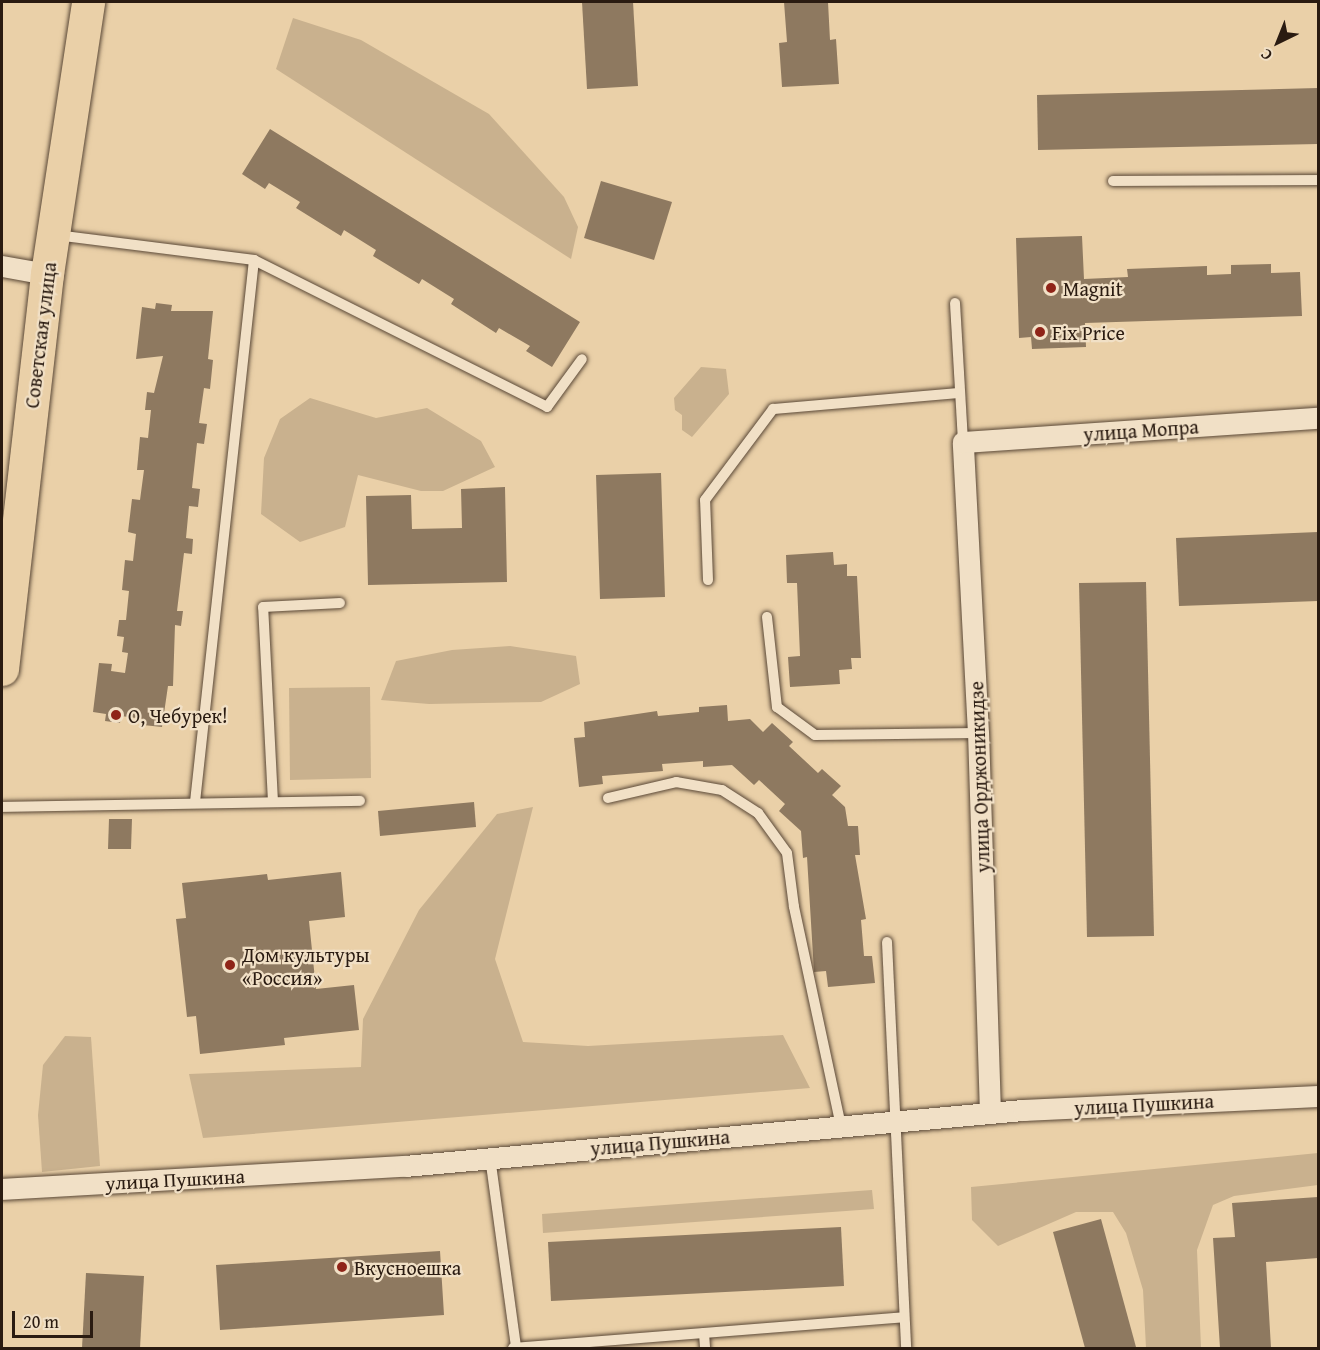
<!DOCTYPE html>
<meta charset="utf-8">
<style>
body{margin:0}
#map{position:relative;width:1320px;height:1350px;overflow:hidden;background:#ead0a8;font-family:"Gentium Book Plus",serif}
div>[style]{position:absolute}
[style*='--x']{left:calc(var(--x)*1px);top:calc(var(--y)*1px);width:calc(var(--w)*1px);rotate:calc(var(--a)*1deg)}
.green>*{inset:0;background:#c9b18e}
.building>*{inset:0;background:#8e7960}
.roads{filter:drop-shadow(0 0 2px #5a4837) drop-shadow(0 0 2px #5a4837)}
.lane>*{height:10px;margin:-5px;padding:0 5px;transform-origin:5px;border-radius:5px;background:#f1e0c6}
.street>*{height:21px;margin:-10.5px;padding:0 10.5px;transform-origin:10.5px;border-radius:10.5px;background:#f1e0c6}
.primary>*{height:33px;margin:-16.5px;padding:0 16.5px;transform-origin:16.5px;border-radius:16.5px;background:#ead0a8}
.dots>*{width:16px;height:16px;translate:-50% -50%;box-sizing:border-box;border:3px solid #f1e0c6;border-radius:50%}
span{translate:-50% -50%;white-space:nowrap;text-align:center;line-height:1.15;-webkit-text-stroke:4.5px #f1e0c6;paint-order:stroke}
.poi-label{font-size:20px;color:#2a1b11}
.left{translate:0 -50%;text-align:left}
.street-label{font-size:20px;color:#2a1b11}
.frame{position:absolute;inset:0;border:3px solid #2a1b11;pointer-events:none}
.north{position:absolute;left:1248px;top:12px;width:60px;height:60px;-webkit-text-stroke:4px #f1e0c6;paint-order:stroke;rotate:223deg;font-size:16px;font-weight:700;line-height:24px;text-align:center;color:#2a1b11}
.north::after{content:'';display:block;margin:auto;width:21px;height:27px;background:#2a1b11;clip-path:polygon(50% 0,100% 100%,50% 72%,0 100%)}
.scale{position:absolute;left:12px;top:1311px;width:81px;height:27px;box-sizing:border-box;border:3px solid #2a1b11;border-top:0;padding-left:8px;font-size:18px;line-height:21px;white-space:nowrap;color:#2a1b11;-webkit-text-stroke:4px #f1e0c6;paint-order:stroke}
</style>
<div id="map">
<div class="green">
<i style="clip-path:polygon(293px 18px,361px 40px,489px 114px,564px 197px,578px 227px,571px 259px,276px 69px)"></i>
<i style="clip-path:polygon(701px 367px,726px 369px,729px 394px,692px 437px,682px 430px,682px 415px,675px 410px,674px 398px)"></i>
<i style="clip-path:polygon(310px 398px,376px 418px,427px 408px,481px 441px,495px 467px,443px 491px,421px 491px,358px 475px,345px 527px,300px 542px,261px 514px,264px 458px,280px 419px)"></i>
<i style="clip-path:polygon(510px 646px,576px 656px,580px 684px,541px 702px,429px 704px,381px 700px,396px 661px,452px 650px)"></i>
<i style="clip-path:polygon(370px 687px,371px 778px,290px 780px,289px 688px)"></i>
<i style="clip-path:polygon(533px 807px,495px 959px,523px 1042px,588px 1046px,783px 1035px,810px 1088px,203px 1138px,189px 1074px,361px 1067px,363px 1019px,419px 910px,497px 814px)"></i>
<i style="clip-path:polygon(65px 1036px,91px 1037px,100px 1166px,42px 1172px,38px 1115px,43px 1065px)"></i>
<i style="clip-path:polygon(1318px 1153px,1318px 1185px,1234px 1196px,1213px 1205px,1197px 1250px,1201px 1348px,1146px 1348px,1143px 1290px,1126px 1233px,1113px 1212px,1076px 1212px,998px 1246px,972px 1220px,971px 1187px)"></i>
<i style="clip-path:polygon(872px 1190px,874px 1209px,543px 1233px,542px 1214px)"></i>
</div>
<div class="building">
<i style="clip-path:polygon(582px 2px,633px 2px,638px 86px,587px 89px)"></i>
<i style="clip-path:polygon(784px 2px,828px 2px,830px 40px,836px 39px,839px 84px,782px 87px,779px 43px,787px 42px)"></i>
<i style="clip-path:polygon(1318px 88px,1318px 144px,1038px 150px,1037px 95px)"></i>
<i style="clip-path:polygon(270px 129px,580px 322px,552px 367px,526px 351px,530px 346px,499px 328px,496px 333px,451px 304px,454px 299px,422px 279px,419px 284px,373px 256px,376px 250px,344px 230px,341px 236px,296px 208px,300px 202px,269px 183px,265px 189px,242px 174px)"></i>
<i style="clip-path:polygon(601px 181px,672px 202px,654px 260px,584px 238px)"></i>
<i style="clip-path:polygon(1082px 236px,1084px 279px,1128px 277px,1127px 269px,1207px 266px,1207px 275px,1231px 274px,1231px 265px,1271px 264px,1271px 273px,1300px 272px,1302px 316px,1085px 323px,1086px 347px,1032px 349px,1031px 337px,1019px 338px,1016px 238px)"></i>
<i style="clip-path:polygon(156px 303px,172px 305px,171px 311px,213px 311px,208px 359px,213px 360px,210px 389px,204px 388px,199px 423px,207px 424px,204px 444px,197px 443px,192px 488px,200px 489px,198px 507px,189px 506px,186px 538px,193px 539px,192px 554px,184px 553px,177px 611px,183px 611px,181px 626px,175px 625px,173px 686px,168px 686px,162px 727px,143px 725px,144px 719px,121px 716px,120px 723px,105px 721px,106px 714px,93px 712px,99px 663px,112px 664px,111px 671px,125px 673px,128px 653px,122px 652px,124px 637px,117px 636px,119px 620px,126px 620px,129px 591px,122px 590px,125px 560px,133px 561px,136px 534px,128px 532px,132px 499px,140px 500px,144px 470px,137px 470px,140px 437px,148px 438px,151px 410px,145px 410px,147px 392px,154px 393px,163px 356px,136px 359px,142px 307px,155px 309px)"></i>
<i style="clip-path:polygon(661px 473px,665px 597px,600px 599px,596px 475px)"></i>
<i style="clip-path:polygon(505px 487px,507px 582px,368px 585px,366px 496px,411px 495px,412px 529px,462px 528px,461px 489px)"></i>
<i style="clip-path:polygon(1318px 532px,1318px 601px,1179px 606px,1176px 538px)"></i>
<i style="clip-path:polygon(833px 552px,834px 565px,847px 564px,847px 576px,857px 576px,861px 658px,851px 658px,852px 669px,839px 670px,840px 684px,790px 687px,788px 657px,800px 656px,797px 583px,787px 583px,786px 555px)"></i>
<i style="clip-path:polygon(1146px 582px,1154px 936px,1087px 937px,1079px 583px)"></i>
<i style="clip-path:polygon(727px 705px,728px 721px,750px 719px,763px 732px,772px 723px,793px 742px,789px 746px,818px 773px,822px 769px,841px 786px,832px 795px,845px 807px,848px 826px,858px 826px,860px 855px,855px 855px,866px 919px,861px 920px,864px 956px,872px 956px,875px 983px,828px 987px,826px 971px,814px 972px,807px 857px,803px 858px,801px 831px,779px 811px,785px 804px,759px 780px,754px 785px,732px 765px,703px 767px,703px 761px,662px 764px,663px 771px,602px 776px,603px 784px,579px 787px,574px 738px,585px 737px,584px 722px,657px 711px,658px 716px,699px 712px,699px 707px)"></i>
<i style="clip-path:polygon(474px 802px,476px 827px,380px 836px,378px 811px)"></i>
<i style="clip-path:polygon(109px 819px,132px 819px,131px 849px,108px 849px)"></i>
<i style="clip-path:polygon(341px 872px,345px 917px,309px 921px,316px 989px,354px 985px,359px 1030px,284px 1038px,285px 1045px,200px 1054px,196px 1016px,187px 1017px,176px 919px,186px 918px,182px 883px,267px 874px,268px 880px)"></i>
<i style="clip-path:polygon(1318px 1197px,1318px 1258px,1266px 1262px,1271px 1348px,1220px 1348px,1213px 1238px,1235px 1237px,1232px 1203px)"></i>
<i style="clip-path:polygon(1101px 1219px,1136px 1347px,1129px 1348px,1085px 1348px,1053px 1232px)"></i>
<i style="clip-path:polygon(841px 1227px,844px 1286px,551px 1301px,548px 1242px)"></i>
<i style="clip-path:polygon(440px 1251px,444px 1315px,220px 1330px,216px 1265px)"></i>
<i style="clip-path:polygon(86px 1273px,144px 1276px,140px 1348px,82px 1348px)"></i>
</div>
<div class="roads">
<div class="lane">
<i style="--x:1113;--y:181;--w:205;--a:-0.3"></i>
<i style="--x:56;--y:235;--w:200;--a:7.2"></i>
<i style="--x:254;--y:260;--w:328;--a:26.6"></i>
<i style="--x:547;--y:407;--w:59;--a:-53.9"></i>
<i style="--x:955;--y:303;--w:139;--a:86.7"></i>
<i style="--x:708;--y:580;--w:80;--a:-92.1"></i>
<i style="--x:705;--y:500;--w:114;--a:-53.2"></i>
<i style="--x:773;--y:409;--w:187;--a:-4.9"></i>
<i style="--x:767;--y:617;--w:91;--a:83.7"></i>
<i style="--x:777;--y:707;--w:47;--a:36.4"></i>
<i style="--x:815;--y:735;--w:163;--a:-0.7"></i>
<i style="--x:608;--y:798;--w:70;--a:-13.2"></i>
<i style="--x:676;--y:782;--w:47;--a:9.9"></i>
<i style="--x:722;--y:790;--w:43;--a:32.6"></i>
<i style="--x:758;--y:813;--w:49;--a:54.1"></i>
<i style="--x:787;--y:853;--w:54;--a:82.6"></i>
<i style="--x:794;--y:907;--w:224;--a:77.9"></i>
<i style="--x:195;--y:802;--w:545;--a:-83.79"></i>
<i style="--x:273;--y:802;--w:195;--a:-92.9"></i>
<i style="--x:263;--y:607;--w:77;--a:-3"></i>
<i style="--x:2;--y:807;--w:358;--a:-1"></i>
<i style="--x:887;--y:942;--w:406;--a:87.3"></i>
<i style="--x:490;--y:1157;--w:193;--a:82.2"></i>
<i style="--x:704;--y:1333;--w:15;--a:86"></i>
<i style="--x:513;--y:1348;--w:392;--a:-4.5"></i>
</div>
<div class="street">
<i style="--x:2;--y:266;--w:46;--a:10.1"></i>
<i style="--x:990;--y:1113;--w:380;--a:-91.8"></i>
<i style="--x:978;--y:733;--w:291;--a:-93"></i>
<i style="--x:963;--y:442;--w:356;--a:-3.9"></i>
<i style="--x:2;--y:1189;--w:404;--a:-3.3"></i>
<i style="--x:405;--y:1166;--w:621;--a:-5.18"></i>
<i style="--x:1023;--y:1110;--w:295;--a:-2.7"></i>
</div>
<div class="primary">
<i style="--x:2;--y:669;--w:398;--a:-83.5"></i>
<i style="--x:47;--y:274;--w:275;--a:-81.4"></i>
</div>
</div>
<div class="dots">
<i style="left:1051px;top:288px;background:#8f2418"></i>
<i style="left:1040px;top:332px;background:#8f2418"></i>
<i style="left:116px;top:715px;background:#8f2418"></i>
<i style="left:230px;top:965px;background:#8f2418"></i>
<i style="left:342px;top:1267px;background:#8f2418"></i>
</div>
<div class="poi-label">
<span class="left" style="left:1063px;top:288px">Magnit</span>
<span class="left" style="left:1052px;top:332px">Fix Price</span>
<span class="left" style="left:128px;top:715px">О, Чебурек!</span>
<span class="left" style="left:242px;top:966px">Дом культуры<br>«Россия»</span>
<span class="left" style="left:354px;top:1267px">Вкусноешка</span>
</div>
<div class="street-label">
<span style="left:40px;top:335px;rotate:-83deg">Советская улица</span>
<span style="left:1141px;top:430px;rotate:-4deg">улица Мопра</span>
<span style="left:979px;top:777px;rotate:-92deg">улица Орджоникидзе</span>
<span style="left:1144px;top:1104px;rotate:-3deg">улица Пушкина</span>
<span style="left:660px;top:1142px;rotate:-5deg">улица Пушкина</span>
<span style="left:175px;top:1179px;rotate:-3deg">улица Пушкина</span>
</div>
<div class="frame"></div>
<div class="north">С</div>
<div class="scale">20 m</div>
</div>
